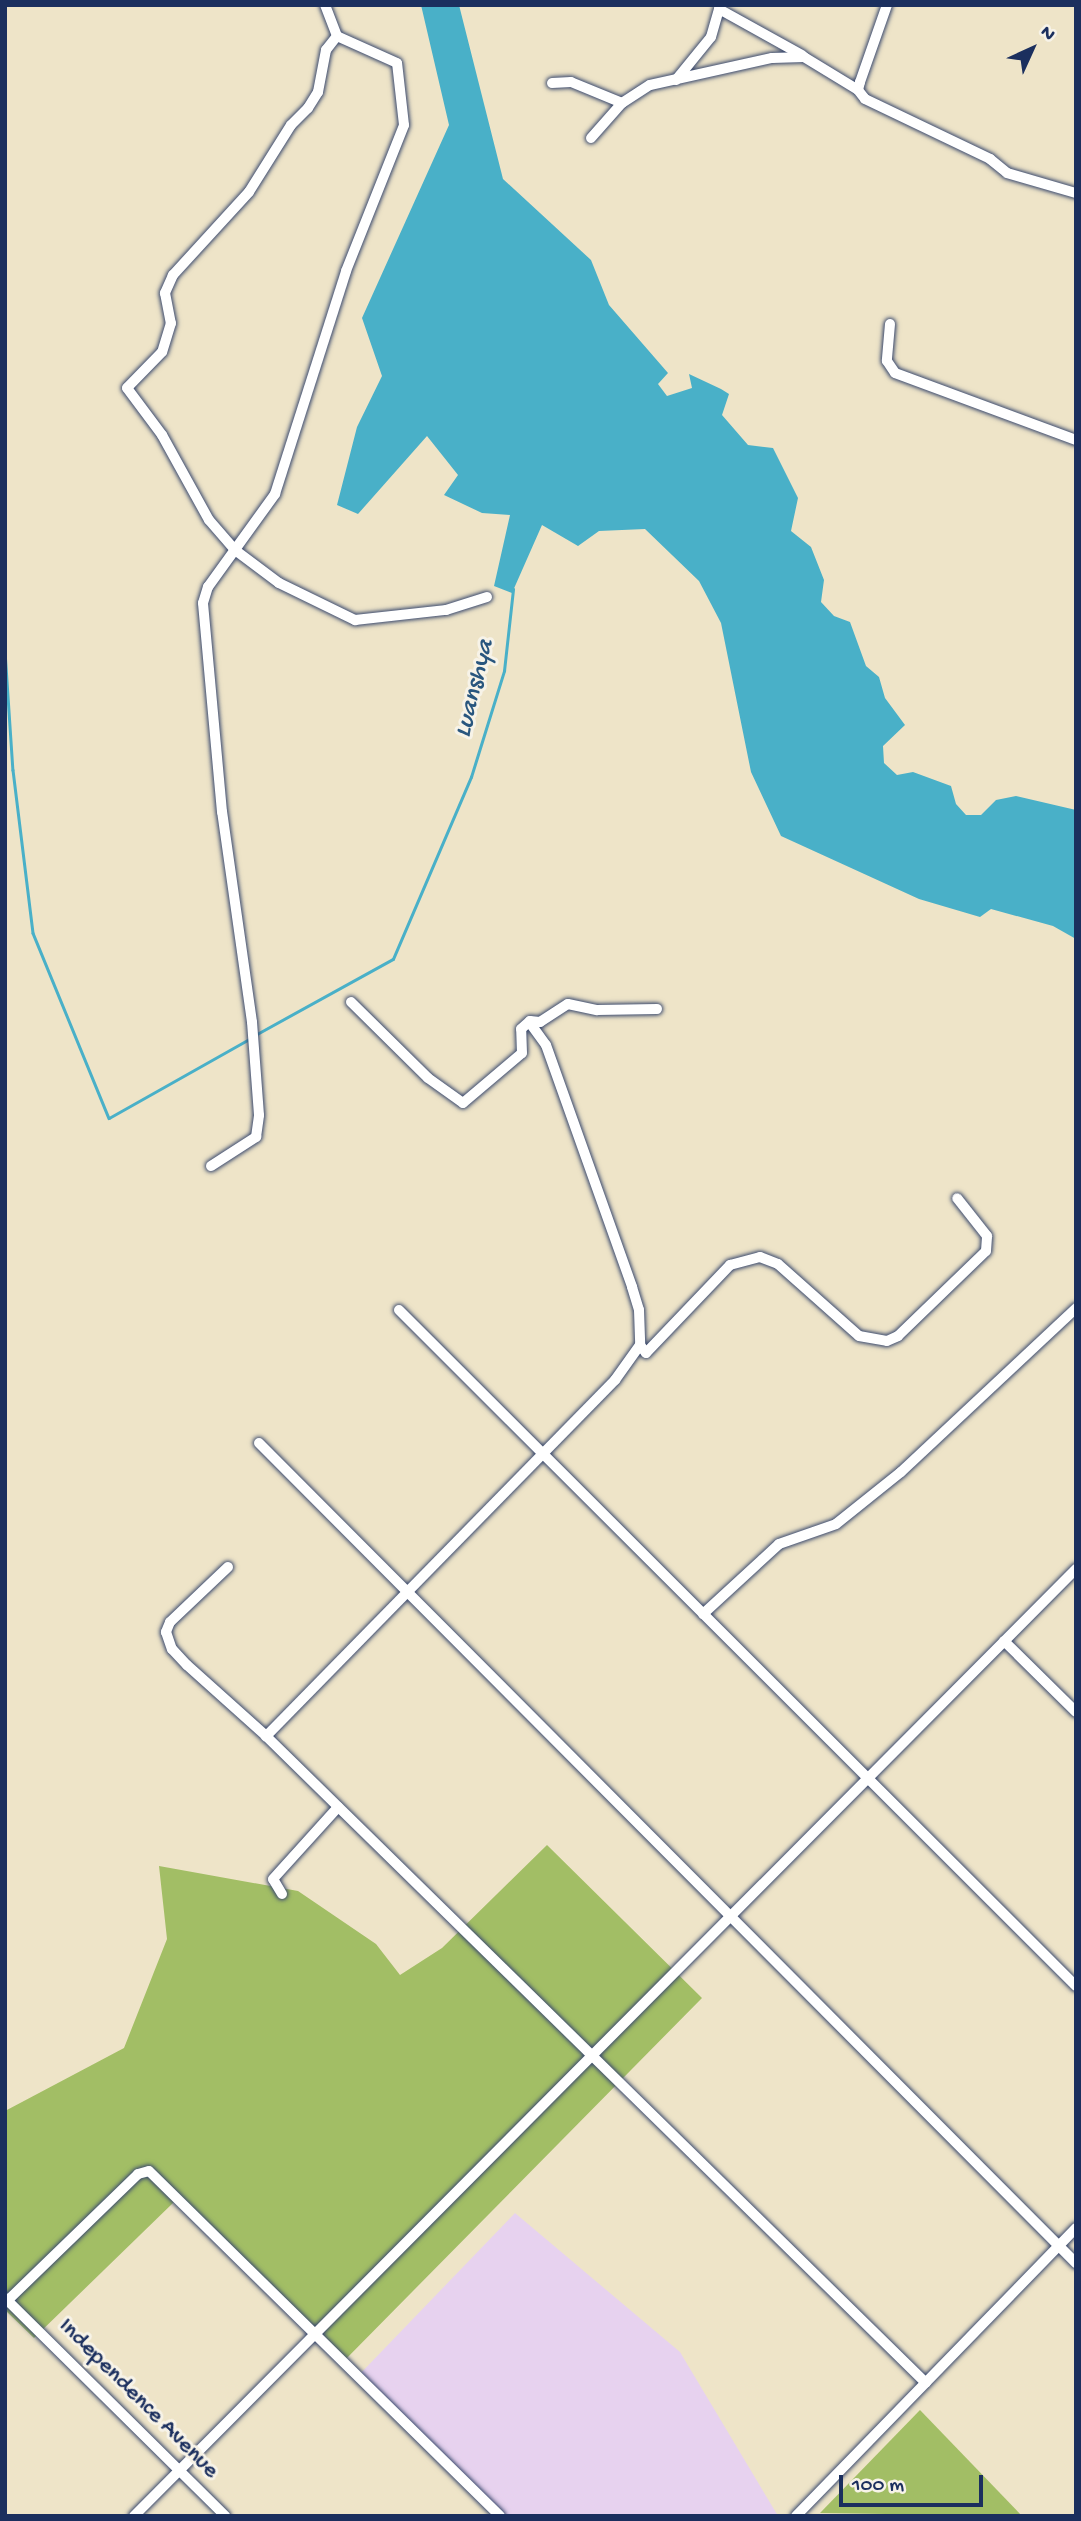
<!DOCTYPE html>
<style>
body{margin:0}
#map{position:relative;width:1081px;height:2521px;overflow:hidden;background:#eee4c8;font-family:"Gochi Hand",sans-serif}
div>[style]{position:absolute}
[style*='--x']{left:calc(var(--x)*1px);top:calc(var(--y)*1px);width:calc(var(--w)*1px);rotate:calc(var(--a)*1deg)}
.built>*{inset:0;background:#e7d2ef}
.green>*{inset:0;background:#a2be65}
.water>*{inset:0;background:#49b0c8}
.stream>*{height:2.5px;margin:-1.25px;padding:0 1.25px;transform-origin:1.25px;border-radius:1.25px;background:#49b0c8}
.roads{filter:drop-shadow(0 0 2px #3b4a6e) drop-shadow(0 0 2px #3b4a6e)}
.minor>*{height:10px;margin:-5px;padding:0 5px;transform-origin:5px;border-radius:5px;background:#fff}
span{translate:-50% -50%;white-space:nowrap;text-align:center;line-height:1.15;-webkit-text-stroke:6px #f7f3e8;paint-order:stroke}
.street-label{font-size:24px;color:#1b2f5e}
.water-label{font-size:26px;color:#29567e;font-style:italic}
.frame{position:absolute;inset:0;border:7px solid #1b2f5e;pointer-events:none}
.north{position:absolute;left:997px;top:14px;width:70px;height:70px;-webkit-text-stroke:5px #f7f3e8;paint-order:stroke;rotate:45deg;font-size:19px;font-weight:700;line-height:28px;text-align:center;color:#1b2f5e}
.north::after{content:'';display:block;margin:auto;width:24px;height:32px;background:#1b2f5e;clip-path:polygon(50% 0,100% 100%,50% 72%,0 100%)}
.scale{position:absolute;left:839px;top:2475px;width:144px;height:32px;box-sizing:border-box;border:4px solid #1b2f5e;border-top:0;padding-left:9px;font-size:21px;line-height:24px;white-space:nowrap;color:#1b2f5e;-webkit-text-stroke:5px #f7f3e8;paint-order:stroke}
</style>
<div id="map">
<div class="built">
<i style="clip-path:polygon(515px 2213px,680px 2352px,778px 2516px,497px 2516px,357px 2377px)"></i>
</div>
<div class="green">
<i style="clip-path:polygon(547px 1845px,702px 1998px,340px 2365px,174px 2202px,34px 2338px,5px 2310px,5px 2111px,124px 2048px,167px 1939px,159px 1866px,298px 1891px,376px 1944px,400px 1975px,442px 1948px)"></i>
<i style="clip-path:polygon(920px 2410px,1022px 2516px,820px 2513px)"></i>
</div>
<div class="water">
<i style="clip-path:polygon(421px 5px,459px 5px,503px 179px,591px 260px,609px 305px,668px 373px,658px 384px,667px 396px,692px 388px,689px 374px,721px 389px,729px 394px,722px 415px,748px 445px,773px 448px,798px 498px,791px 531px,811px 547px,824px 580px,821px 602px,834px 616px,850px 622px,866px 666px,879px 677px,885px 698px,905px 725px,883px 746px,884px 763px,897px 775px,913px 772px,951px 786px,956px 804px,966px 815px,981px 815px,996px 800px,1016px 796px,1076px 810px,1076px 939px,1053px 926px,991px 909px,980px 917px,919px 899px,781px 836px,751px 772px,721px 623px,699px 581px,645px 529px,599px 531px,578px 546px,542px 525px,512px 593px,494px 586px,510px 515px,482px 513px,444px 495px,458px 475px,427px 436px,358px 514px,337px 505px,357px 427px,382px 376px,362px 318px,449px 125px)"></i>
</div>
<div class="stream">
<i style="--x:5;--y:651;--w:119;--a:86.2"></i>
<i style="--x:13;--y:770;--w:164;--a:83"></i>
<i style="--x:33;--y:933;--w:200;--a:67.7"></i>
<i style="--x:109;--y:1118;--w:161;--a:-29.4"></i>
<i style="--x:257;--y:1034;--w:155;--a:-28.9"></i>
<i style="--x:393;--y:959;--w:198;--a:-66.8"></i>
<i style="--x:471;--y:777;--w:111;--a:-72.7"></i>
<i style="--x:504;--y:671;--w:82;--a:-83.7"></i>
</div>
<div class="roads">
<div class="minor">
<i style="--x:887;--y:5;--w:82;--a:109.3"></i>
<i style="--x:860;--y:82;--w:8;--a:104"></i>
<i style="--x:858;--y:90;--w:11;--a:52"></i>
<i style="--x:865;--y:99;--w:139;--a:25.6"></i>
<i style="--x:990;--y:159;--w:22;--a:39"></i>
<i style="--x:1007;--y:173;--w:72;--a:16.2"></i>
<i style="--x:337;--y:36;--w:18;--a:128"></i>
<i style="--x:326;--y:50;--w:43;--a:100.8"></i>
<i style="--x:318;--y:92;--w:19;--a:122"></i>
<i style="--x:308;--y:108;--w:24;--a:135"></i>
<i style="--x:291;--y:125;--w:79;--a:122.1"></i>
<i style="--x:249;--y:192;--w:113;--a:132.5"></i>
<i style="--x:173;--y:275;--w:20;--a:114"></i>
<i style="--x:165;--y:293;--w:31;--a:79"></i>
<i style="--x:171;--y:323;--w:30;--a:107"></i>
<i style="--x:162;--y:352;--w:50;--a:134.2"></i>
<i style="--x:127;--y:388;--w:59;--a:53.3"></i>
<i style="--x:162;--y:435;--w:97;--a:61.1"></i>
<i style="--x:209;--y:520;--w:40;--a:49"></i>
<i style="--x:235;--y:550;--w:55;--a:36.9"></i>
<i style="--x:279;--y:583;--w:85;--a:26"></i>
<i style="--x:355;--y:620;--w:92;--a:-6.3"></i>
<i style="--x:446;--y:610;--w:43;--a:-17.6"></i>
<i style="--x:676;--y:80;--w:55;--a:-50.9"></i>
<i style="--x:711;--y:37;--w:29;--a:-74"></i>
<i style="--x:719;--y:9;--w:95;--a:29"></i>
<i style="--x:552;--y:83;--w:19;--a:-3"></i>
<i style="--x:571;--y:82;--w:55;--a:22.4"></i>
<i style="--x:591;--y:138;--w:47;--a:-48.5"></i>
<i style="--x:622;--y:103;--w:33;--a:-33"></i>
<i style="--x:650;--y:85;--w:125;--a:-12.5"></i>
<i style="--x:772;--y:58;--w:32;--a:-2"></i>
<i style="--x:804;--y:57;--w:63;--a:31.4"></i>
<i style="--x:890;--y:324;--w:37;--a:95"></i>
<i style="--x:887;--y:361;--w:14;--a:56"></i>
<i style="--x:895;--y:373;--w:193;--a:20.3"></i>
<i style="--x:351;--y:1002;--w:108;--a:44.6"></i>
<i style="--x:428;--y:1078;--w:43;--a:35.5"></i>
<i style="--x:463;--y:1103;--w:77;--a:-40.3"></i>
<i style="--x:522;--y:1053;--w:24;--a:-92"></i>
<i style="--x:521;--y:1029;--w:12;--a:-42"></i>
<i style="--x:530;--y:1021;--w:10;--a:6"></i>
<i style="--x:540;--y:1022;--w:33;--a:-33"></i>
<i style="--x:568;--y:1004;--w:30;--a:12"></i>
<i style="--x:597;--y:1010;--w:60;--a:-1"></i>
<i style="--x:530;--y:1023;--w:27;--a:54"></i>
<i style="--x:546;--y:1045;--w:257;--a:70.4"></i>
<i style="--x:632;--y:1287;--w:24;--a:73"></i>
<i style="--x:639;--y:1310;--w:35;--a:88"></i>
<i style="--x:640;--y:1345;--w:43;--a:125.5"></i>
<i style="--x:615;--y:1380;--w:499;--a:134.4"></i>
<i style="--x:266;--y:1736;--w:924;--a:44.43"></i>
<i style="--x:211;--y:1166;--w:54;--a:-32.8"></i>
<i style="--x:256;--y:1137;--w:22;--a:-82"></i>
<i style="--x:259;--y:1115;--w:93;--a:-94.3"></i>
<i style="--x:252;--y:1022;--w:212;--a:-98.1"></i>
<i style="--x:222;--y:812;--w:210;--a:-95.2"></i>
<i style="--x:203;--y:603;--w:17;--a:-73"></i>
<i style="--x:208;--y:587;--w:115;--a:-54.2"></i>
<i style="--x:275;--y:494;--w:234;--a:-72.3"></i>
<i style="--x:346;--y:271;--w:157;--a:-68.3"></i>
<i style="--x:404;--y:125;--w:62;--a:-96.4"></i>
<i style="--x:397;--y:63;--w:66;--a:-155.8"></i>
<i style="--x:337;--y:36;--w:33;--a:-111"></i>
<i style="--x:399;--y:1310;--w:957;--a:44.96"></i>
<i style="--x:640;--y:1345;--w:10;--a:53"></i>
<i style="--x:646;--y:1353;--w:122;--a:-46.3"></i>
<i style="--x:730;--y:1265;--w:31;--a:-15"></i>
<i style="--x:760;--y:1257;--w:19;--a:21"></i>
<i style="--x:778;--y:1264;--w:108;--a:41.6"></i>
<i style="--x:859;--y:1336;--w:28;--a:10"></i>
<i style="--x:887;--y:1341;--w:12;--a:-24"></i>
<i style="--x:898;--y:1336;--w:122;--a:-44"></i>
<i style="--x:986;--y:1251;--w:15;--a:-86"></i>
<i style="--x:987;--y:1236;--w:48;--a:-128.3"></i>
<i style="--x:259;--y:1443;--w:1158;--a:45.11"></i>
<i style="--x:228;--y:1567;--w:80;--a:136.5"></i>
<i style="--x:170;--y:1622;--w:11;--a:112"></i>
<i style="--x:166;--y:1632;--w:18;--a:71"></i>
<i style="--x:172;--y:1649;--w:22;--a:47"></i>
<i style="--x:187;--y:1665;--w:106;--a:41.9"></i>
<i style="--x:703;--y:1614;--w:103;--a:-42.6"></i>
<i style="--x:779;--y:1544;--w:60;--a:-19.3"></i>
<i style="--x:836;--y:1524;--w:83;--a:-38.7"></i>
<i style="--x:901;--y:1472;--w:240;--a:-43.1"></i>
<i style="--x:1004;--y:1641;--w:101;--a:44.6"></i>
<i style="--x:282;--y:1894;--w:17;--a:-121"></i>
<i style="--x:273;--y:1879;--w:97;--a:-47.9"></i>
<i style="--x:5;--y:2298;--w:310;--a:44.7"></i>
<i style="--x:5;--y:2303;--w:185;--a:-44.1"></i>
<i style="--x:138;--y:2174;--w:11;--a:-15"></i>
<i style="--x:149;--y:2171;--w:492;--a:44.5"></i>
<i style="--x:134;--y:2516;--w:1336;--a:-45.15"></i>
<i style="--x:796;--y:2516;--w:402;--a:-45.8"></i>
</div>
</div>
<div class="street-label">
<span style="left:138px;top:2399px;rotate:45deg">Independence Avenue</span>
</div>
<div class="water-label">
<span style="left:476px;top:689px;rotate:-76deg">Luanshya</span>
</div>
<div class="frame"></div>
<div class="north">N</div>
<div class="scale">100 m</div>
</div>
